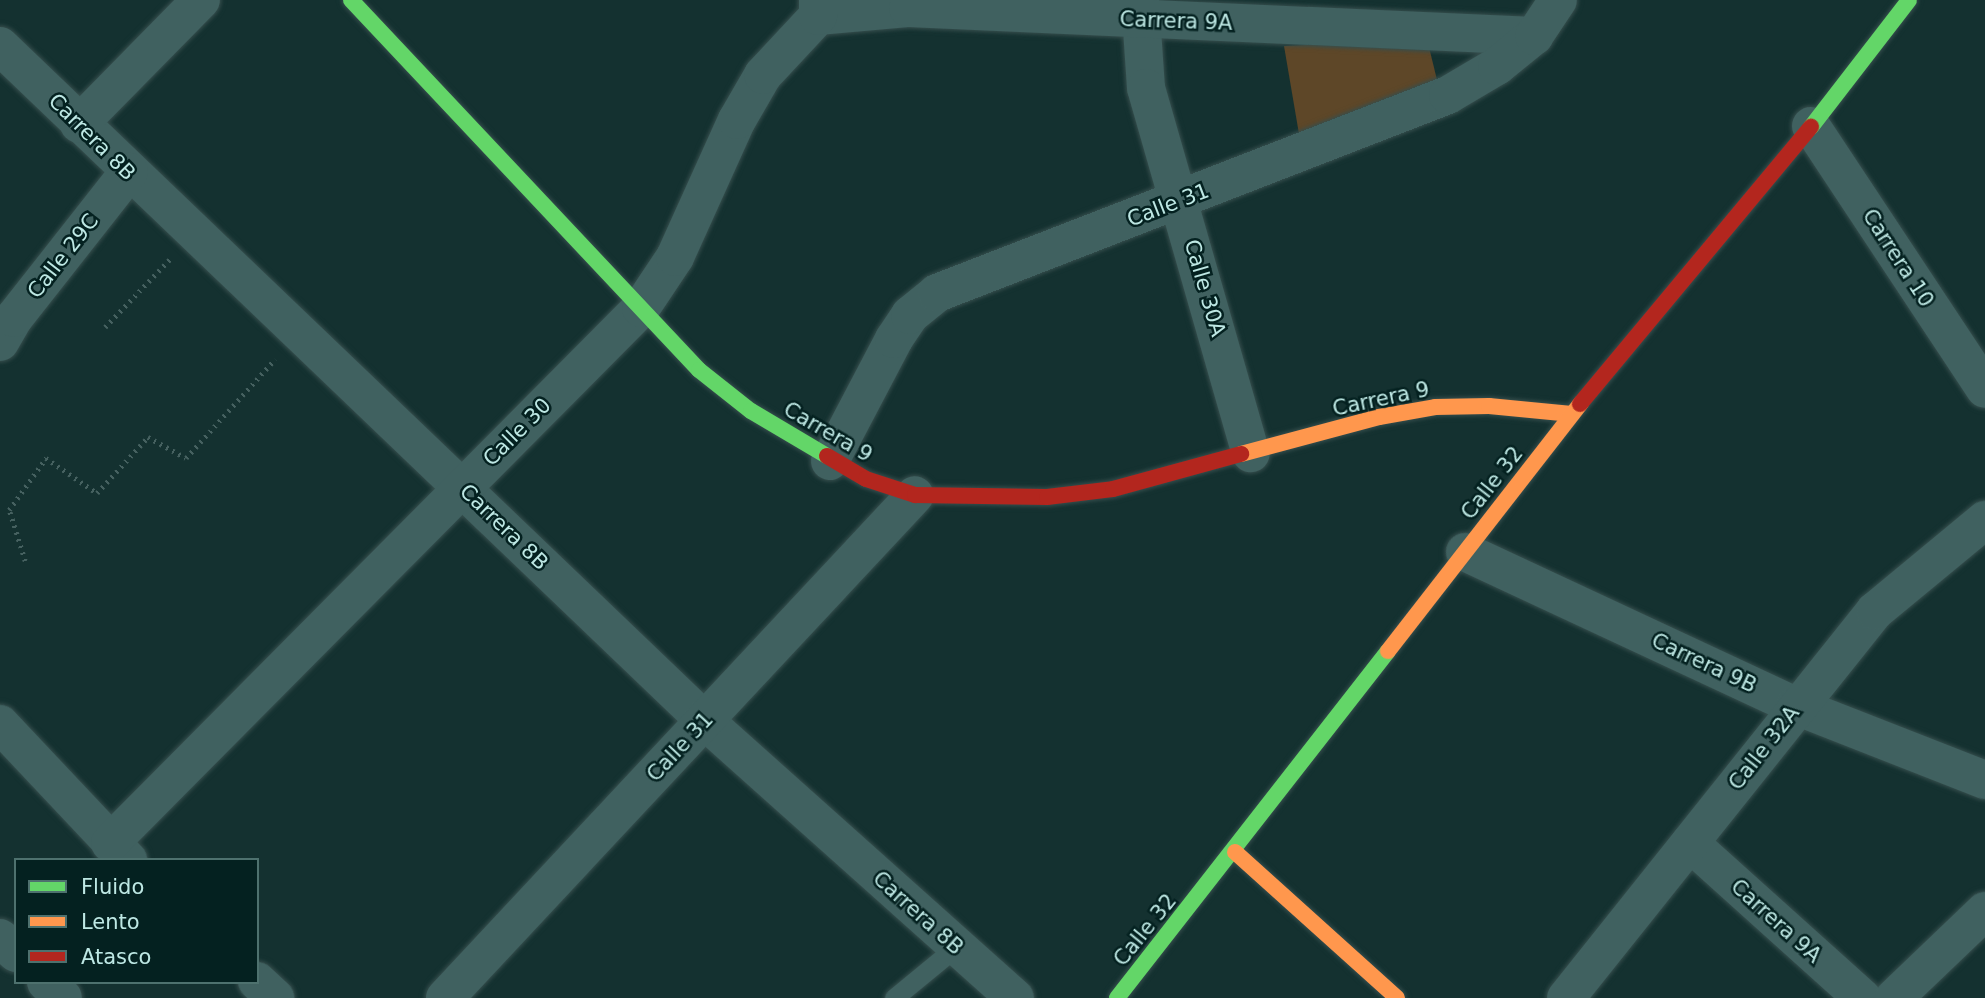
<!DOCTYPE html>
<html>
<head>
<meta charset="utf-8">
<style>
  body { margin:0 }
  #map { position:relative; width:1985px; height:998px; overflow:hidden; background:#143130; font-family:"DejaVu Sans",sans-serif }
  div>[style] { position:absolute }
  [style*='--x'] { left:calc(var(--x)*1px); top:calc(var(--y)*1px); width:calc(var(--w)*1px); rotate:calc(var(--a)*1deg) }
  .green>* { inset:0; background:#5e4728 }
  .path>* { height:4.5px; margin-top:-2.25px; transform-origin:0; background:repeating-linear-gradient(90deg,#466160 0 2px,transparent 0 7px) }
  .roads { filter:drop-shadow(0 0 2px #364e4d) drop-shadow(0 0 2px #364e4d) }
  .lane>* { height:19px; margin:-9.5px; padding:0 9.5px; transform-origin:9.5px; border-radius:9.5px; background:#406160 }
  .street>* { height:38px; margin:-19px; padding:0 19px; transform-origin:19px; border-radius:19px; background:#406160 }
  .fast>* { height:16px; margin:-8px; padding:0 8px; transform-origin:8px; border-radius:8px; background:#63d668 }
  .slow>* { height:16px; margin:-8px; padding:0 8px; transform-origin:8px; border-radius:8px; background:#ff974d }
  .jam>* { height:16px; margin:-8px; padding:0 8px; transform-origin:8px; border-radius:8px; background:#b3261e }
  span { translate:-50% -50%; white-space:nowrap; text-align:center; line-height:1.15; -webkit-text-stroke:5px #042120; paint-order:stroke }
  .street-label { font-size:21px; color:#bee8e4 }
  .legend { position:absolute; left:14px; top:858px; width:245px; height:126px; box-sizing:border-box; background:#042120; border:2px solid #4e716e; margin:0; padding:9px 12px; list-style:none; font-size:21px; color:#bee8e4 }
  .legend li { display:flex; align-items:center; gap:14px; height:35px }
  .legend b { width:35px; border:2px solid #4e716e }
</style>
</head>
<body>
<div id="map">
  <div class="green">
    <div style="clip-path:polygon(1427px 39px,1439px 88px,1299px 134px,1284px 46px)"></div>
  </div>
  <div class="path">
    <div style="--x:105;--y:327;--w:95;--a:-46.3"></div>
    <div style="--x:25;--y:561;--w:53;--a:-107.4"></div>
    <div style="--x:9;--y:510;--w:64;--a:-54.6"></div>
    <div style="--x:46;--y:458;--w:62;--a:34.5"></div>
    <div style="--x:97;--y:493;--w:76;--a:-47.7"></div>
    <div style="--x:148;--y:437;--w:43;--a:28.9"></div>
    <div style="--x:186;--y:458;--w:133;--a:-48"></div>
  </div>
  <div class="roads">
    <div class="lane">
      <div style="--x:894;--y:998;--w:80;--a:-39.4"></div>
    </div>
    <div class="street">
      <div style="--x:1140;--y:0;--w:88;--a:86.1"></div>
      <div style="--x:1146;--y:88;--w:380;--a:74"></div>
      <div style="--x:818;--y:16;--w:90;--a:-5.1"></div>
      <div style="--x:908;--y:8;--w:627;--a:2.56"></div>
      <div style="--x:0;--y:46;--w:975;--a:43.75"></div>
      <div style="--x:704;--y:720;--w:417;--a:41.8"></div>
      <div style="--x:79;--y:124;--w:174;--a:-45.5"></div>
      <div style="--x:1811;--y:126;--w:315;--a:56.5"></div>
      <div style="--x:0;--y:342;--w:28;--a:-60"></div>
      <div style="--x:14;--y:318;--w:186;--a:-51.8"></div>
      <div style="--x:830;--y:461;--w:138;--a:-62.3"></div>
      <div style="--x:894;--y:339;--w:29;--a:-56"></div>
      <div style="--x:910;--y:315;--w:35;--a:-39"></div>
      <div style="--x:937;--y:293;--w:548;--a:-21.18"></div>
      <div style="--x:1448;--y:95;--w:57;--a:-30.6"></div>
      <div style="--x:1497;--y:66;--w:48;--a:-39"></div>
      <div style="--x:1534;--y:36;--w:43;--a:-56.3"></div>
      <div style="--x:1465;--y:552;--w:365;--a:25"></div>
      <div style="--x:1796;--y:706;--w:203;--a:21.4"></div>
      <div style="--x:0;--y:724;--w:187;--a:46.7"></div>
      <div style="--x:110;--y:843;--w:754;--a:-45.21"></div>
      <div style="--x:641;--y:308;--w:61;--a:-56.3"></div>
      <div style="--x:675;--y:257;--w:150;--a:-65.7"></div>
      <div style="--x:737;--y:120;--w:52;--a:-60"></div>
      <div style="--x:763;--y:75;--w:81;--a:-47"></div>
      <div style="--x:818;--y:16;--w:16;--a:-90"></div>
      <div style="--x:1690;--y:843;--w:232;--a:42"></div>
      <div style="--x:0;--y:938;--w:22;--a:43"></div>
      <div style="--x:257;--y:981;--w:25;--a:43"></div>
      <div style="--x:46;--y:982;--w:23;--a:43"></div>
      <div style="--x:445;--y:998;--w:688;--a:-46.94"></div>
      <div style="--x:1566;--y:998;--w:495;--a:-51.4"></div>
      <div style="--x:1875;--y:611;--w:143;--a:-39.6"></div>
      <div style="--x:1894;--y:998;--w:126;--a:-43.7"></div>
    </div>
    <div class="fast">
      <div style="--x:351;--y:0;--w:508;--a:46.76"></div>
      <div style="--x:699;--y:370;--w:66;--a:38.3"></div>
      <div style="--x:751;--y:411;--w:88;--a:30.6"></div>
      <div style="--x:1811;--y:127;--w:160;--a:-52.3"></div>
      <div style="--x:1117;--y:998;--w:440;--a:-52"></div>
    </div>
    <div class="slow">
      <div style="--x:1241;--y:454;--w:143;--a:-15"></div>
      <div style="--x:1379;--y:417;--w:57;--a:-10.1"></div>
      <div style="--x:1435;--y:407;--w:54;--a:-1.1"></div>
      <div style="--x:1489;--y:406;--w:83;--a:5.5"></div>
      <div style="--x:1388;--y:651;--w:313;--a:-52.1"></div>
      <div style="--x:1235;--y:852;--w:218;--a:42"></div>
    </div>
    <div class="jam">
      <div style="--x:1580;--y:404;--w:361;--a:-50.2"></div>
      <div style="--x:827;--y:456;--w:45;--a:30.5"></div>
      <div style="--x:866;--y:479;--w:52;--a:18.1"></div>
      <div style="--x:915;--y:495;--w:132;--a:0.9"></div>
      <div style="--x:1047;--y:497;--w:66;--a:-6.9"></div>
      <div style="--x:1113;--y:489;--w:133;--a:-15.3"></div>
    </div>
  </div>
  <div class="street-label">
    <span style="left:1176px;top:21px;rotate:2deg">Carrera 9A</span>
    <span style="left:92px;top:137px;rotate:45deg">Carrera 8B</span>
    <span style="left:1168px;top:205px;rotate:-21deg">Calle 31</span>
    <span style="left:63px;top:256px;rotate:-52deg">Calle 29C</span>
    <span style="left:1898px;top:258px;rotate:57deg">Carrera 10</span>
    <span style="left:1205px;top:288px;rotate:74deg">Calle 30A</span>
    <span style="left:1381px;top:399px;rotate:-12deg">Carrera 9</span>
    <span style="left:517px;top:432px;rotate:-45deg">Calle 30</span>
    <span style="left:828px;top:432px;rotate:30deg">Carrera 9</span>
    <span style="left:1492px;top:483px;rotate:-52deg">Calle 32</span>
    <span style="left:504px;top:527px;rotate:44deg">Carrera 8B</span>
    <span style="left:1704px;top:663px;rotate:25deg">Carrera 9B</span>
    <span style="left:680px;top:747px;rotate:-47deg">Calle 31</span>
    <span style="left:1764px;top:748px;rotate:-52deg">Calle 32A</span>
    <span style="left:918px;top:913px;rotate:42deg">Carrera 8B</span>
    <span style="left:1776px;top:921px;rotate:42deg">Carrera 9A</span>
    <span style="left:1145px;top:930px;rotate:-51deg">Calle 32</span>
  </div>
  <ul class="legend">
  <li><b style="height:9px;background:#63d668"></b>Fluido</li>
  <li><b style="height:9px;background:#ff974d"></b>Lento</li>
  <li><b style="height:9px;background:#b3261e"></b>Atasco</li>
  </ul>
</div>
</body>
</html>
